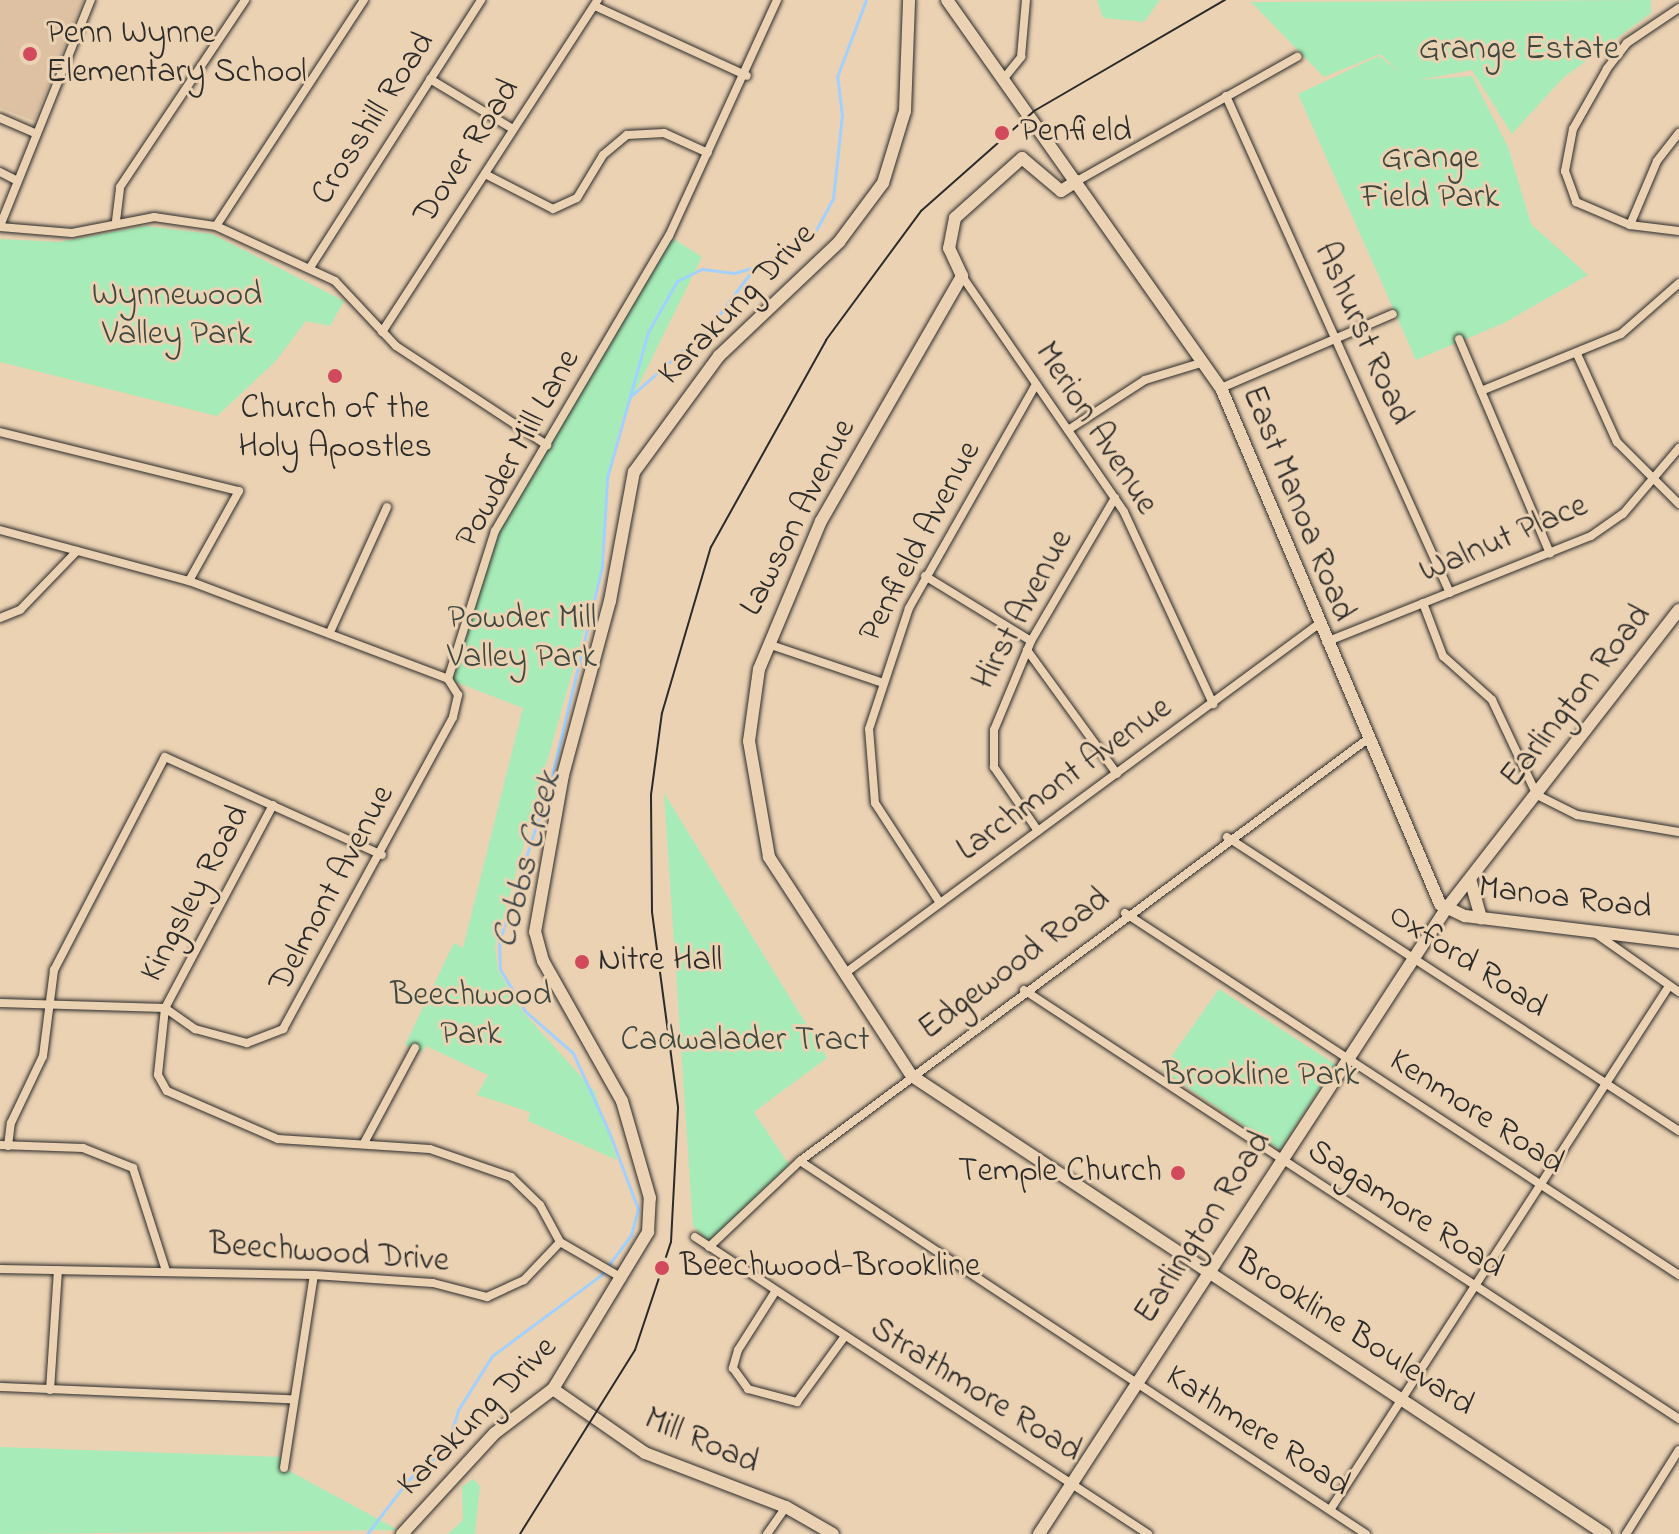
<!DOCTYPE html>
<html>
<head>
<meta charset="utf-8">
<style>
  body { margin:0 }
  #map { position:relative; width:1679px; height:1534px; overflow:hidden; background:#ebd2b3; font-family:"Indie Flower",sans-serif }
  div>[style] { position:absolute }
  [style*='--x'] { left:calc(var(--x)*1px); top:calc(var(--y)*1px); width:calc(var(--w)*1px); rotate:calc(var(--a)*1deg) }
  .built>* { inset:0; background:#ddc1a2 }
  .green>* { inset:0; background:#a7ecb8 }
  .stream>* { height:3px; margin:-1.5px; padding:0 1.5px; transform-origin:1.5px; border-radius:1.5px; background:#a2d1fe }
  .roads { filter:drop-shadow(0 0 2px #2b2b2b) drop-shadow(0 0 2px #2b2b2b) }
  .street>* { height:8px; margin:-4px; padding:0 4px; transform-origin:4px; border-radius:4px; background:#ebd2b3 }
  .secondary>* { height:12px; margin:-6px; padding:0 6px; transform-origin:6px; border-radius:6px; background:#ebd2b3 }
  .tram>* { height:2px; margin:-1px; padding:0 1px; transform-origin:1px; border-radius:1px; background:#2b2b2b }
  .dots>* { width:22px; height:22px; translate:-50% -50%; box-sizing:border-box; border:4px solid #ebd2b3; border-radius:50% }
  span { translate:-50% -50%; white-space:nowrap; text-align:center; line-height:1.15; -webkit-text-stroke:6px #ebd2b3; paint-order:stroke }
  .poi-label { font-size:34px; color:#2b2b2b }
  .left { translate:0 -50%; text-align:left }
  .right { translate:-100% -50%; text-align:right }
  .park-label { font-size:34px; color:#3e4840 }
  .street-label { font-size:34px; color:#2b2b2b }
  .water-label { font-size:36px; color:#3d444b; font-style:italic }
</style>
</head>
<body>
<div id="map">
  <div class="built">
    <div style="clip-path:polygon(0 0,83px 0,34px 121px,0 108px)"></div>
  </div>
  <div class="green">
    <div style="clip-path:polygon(1097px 0,1160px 0,1144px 22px,1103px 18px)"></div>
    <div style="clip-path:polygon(1651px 0,1651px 13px,1563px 78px,1512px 134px,1472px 70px,1419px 80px,1472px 76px,1508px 147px,1531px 224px,1588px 275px,1504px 323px,1416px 360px,1298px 94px,1379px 56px,1402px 74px,1380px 54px,1324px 77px,1251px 2px)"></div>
    <div style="clip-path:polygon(145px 226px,212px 234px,344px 301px,330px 326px,306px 321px,275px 362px,217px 416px,0 362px,0 239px,59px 242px)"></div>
    <div style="clip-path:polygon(669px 236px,702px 257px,622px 419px,607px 478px,602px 566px,495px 947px,498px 970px,523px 1012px,595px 1092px,617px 1160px,528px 1121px,530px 1112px,477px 1095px,488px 1075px,426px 1046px,422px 1052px,405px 1045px,454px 943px,463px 948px,523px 708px,448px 679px,485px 554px)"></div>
    <div style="clip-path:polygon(664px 793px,827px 1058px,754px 1112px,789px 1165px,709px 1241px,693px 1226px)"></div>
    <div style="clip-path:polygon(1219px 989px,1335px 1064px,1280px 1150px,1162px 1070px)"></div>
    <div style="clip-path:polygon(0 1447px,285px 1457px,284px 1468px,398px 1530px,0 1534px)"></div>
    <div style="clip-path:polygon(473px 1479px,480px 1486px,475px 1534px,448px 1534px,463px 1520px,462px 1487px)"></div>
  </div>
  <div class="stream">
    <div style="--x:631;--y:396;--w:108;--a:-41.6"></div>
    <div style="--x:712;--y:324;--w:70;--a:-53.1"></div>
    <div style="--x:367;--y:1534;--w:68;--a:-52.8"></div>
    <div style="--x:408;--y:1480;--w:50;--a:-40.1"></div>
    <div style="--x:446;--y:1448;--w:40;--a:-72"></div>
    <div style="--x:458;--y:1410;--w:64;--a:-57.8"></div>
    <div style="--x:492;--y:1356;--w:136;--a:-36.6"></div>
    <div style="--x:601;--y:1275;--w:50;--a:-53.1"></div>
    <div style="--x:631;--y:1235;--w:27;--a:-75"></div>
    <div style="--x:638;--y:1209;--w:82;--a:-110.6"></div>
    <div style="--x:609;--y:1132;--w:87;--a:-114.5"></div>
    <div style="--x:573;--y:1053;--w:64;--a:-138.8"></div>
    <div style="--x:525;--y:1011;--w:49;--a:-120.8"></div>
    <div style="--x:500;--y:969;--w:27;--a:-92"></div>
    <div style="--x:499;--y:942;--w:171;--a:-72.3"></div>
    <div style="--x:551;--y:779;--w:219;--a:-76.5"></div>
    <div style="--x:602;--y:566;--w:88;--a:-86.7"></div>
    <div style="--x:607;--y:478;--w:152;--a:-74.3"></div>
    <div style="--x:648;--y:332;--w:59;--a:-60.4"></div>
    <div style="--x:677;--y:281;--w:28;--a:-26"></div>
    <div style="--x:702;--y:269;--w:32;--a:7"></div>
    <div style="--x:734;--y:273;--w:26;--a:-16"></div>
    <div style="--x:759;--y:266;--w:64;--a:-30.2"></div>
    <div style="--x:814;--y:234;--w:40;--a:-62"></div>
    <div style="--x:833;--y:199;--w:84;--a:-83.9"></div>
    <div style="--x:842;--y:115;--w:38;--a:-97"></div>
    <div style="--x:837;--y:77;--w:82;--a:-69.4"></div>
  </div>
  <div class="roads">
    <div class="street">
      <div style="--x:595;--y:6;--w:167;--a:24.7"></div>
      <div style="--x:1679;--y:8;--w:63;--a:146.1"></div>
      <div style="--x:1627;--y:43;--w:33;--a:128"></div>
      <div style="--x:1607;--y:69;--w:69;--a:119.5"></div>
      <div style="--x:1573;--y:129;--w:43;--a:100.8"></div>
      <div style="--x:1565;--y:171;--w:33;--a:70"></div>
      <div style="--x:1576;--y:202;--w:59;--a:23.1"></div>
      <div style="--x:1630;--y:225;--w:49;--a:7"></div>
      <div style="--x:1005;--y:77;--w:26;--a:-51"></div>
      <div style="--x:1021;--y:57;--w:57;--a:-85"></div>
      <div style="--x:430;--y:79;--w:97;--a:31.1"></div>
      <div style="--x:1226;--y:96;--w:545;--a:65.74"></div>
      <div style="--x:0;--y:118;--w:40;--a:23.4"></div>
      <div style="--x:0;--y:172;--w:18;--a:27"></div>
      <div style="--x:485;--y:174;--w:76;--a:27.2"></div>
      <div style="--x:553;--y:209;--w:26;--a:-25"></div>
      <div style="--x:577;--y:198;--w:50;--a:-58.8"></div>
      <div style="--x:603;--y:155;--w:31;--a:-40"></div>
      <div style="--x:627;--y:135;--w:37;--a:-3"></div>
      <div style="--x:664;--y:133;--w:48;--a:24.4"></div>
      <div style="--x:1077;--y:181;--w:253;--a:-29.4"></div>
      <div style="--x:116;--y:221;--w:34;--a:-83"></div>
      <div style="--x:120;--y:187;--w:225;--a:-56.2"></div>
      <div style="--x:1630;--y:225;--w:69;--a:-67.1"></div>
      <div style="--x:1657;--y:161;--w:36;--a:-52"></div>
      <div style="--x:0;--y:226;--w:244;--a:-68.1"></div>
      <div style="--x:216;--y:226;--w:270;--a:-56.8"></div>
      <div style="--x:0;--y:227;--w:72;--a:4.8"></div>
      <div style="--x:72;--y:233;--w:84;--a:-11"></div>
      <div style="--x:154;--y:217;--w:63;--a:8.3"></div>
      <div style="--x:216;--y:226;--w:131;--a:24.8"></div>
      <div style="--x:335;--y:281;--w:89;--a:46.8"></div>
      <div style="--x:396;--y:346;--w:181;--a:33.3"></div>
      <div style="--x:311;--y:266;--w:316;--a:-57.4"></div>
      <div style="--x:962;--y:276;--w:286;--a:55.5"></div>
      <div style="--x:1124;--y:512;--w:212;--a:65.1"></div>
      <div style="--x:382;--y:332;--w:396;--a:-57"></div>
      <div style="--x:1459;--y:339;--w:233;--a:67"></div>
      <div style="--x:1577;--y:354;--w:97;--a:65.6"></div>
      <div style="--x:1617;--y:442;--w:88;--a:45"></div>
      <div style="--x:1221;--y:388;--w:187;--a:-23.3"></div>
      <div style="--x:1481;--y:391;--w:151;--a:-22.2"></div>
      <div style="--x:1621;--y:334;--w:77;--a:-41.3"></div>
      <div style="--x:1068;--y:430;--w:92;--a:-33"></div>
      <div style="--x:1145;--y:380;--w:59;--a:-16.9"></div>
      <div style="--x:0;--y:432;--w:246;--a:13.9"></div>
      <div style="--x:239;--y:491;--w:103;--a:119.1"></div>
      <div style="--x:0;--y:530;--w:196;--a:15.1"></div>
      <div style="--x:189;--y:581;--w:277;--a:20.7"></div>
      <div style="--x:925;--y:576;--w:124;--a:31.5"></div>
      <div style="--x:1423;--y:603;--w:57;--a:69.3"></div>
      <div style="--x:1443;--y:656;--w:66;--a:41.9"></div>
      <div style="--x:1492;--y:700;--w:105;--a:64.7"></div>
      <div style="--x:1537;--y:795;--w:45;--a:26.6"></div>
      <div style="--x:1577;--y:815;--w:103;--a:9.5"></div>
      <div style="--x:0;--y:618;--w:22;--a:-22"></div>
      <div style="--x:20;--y:610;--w:82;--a:-46"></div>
      <div style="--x:331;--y:630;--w:135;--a:-65.5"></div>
      <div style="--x:1326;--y:642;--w:285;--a:-21.8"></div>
      <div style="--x:1591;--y:536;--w:39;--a:-35"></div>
      <div style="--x:1623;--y:514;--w:87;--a:-49.7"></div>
      <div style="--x:768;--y:644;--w:118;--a:18.7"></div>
      <div style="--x:1027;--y:650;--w:153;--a:54"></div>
      <div style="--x:448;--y:679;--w:155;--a:-72.4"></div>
      <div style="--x:495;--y:531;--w:342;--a:-59.5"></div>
      <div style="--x:669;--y:236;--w:260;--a:-65.4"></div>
      <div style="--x:273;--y:805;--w:230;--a:118"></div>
      <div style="--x:165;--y:1008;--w:67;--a:96"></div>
      <div style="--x:158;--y:1075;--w:18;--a:61"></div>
      <div style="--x:167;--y:1091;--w:121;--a:23.4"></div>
      <div style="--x:278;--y:1139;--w:152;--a:3.8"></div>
      <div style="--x:430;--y:1149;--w:86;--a:19.1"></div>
      <div style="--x:511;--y:1177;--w:40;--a:44"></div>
      <div style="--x:540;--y:1205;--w:42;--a:61.6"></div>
      <div style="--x:1038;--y:831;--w:78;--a:-124.5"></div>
      <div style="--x:994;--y:767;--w:37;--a:-90"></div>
      <div style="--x:994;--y:730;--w:96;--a:-67.4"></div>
      <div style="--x:1031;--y:641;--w:166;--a:-59.6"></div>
      <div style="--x:1227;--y:837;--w:539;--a:33.04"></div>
      <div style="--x:940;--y:903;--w:119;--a:-123"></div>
      <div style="--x:875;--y:803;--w:74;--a:-94.6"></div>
      <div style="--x:869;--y:729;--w:127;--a:-71.7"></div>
      <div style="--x:909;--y:608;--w:257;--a:-60.4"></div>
      <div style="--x:1125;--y:913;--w:662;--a:33.16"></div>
      <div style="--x:1595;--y:933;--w:103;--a:35.1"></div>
      <div style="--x:844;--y:974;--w:586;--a:-36.4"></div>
      <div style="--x:1024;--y:990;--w:783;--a:33.22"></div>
      <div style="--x:0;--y:1003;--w:165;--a:1.7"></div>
      <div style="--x:165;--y:1008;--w:37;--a:35"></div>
      <div style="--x:195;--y:1029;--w:54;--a:15.1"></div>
      <div style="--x:247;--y:1043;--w:39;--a:-21"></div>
      <div style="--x:283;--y:1029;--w:355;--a:-61.4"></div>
      <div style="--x:453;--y:717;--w:23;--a:-77"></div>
      <div style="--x:458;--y:695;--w:19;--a:-122"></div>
      <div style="--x:364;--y:1143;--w:108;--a:-61.8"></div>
      <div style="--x:0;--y:1145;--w:83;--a:2.1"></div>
      <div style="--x:83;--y:1148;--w:54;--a:21.8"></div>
      <div style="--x:133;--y:1168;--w:108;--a:72.2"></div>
      <div style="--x:8;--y:1146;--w:23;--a:-83"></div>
      <div style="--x:11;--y:1123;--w:74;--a:-64.5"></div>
      <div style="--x:43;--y:1056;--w:87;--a:-82.7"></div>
      <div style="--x:54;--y:970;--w:240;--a:-62.5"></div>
      <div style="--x:165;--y:757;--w:238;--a:24.3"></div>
      <div style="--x:800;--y:1161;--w:678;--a:33.39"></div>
      <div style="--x:695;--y:1237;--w:542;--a:33.25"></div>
      <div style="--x:560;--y:1242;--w:72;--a:30.1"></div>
      <div style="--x:709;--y:1247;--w:125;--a:-43.4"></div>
      <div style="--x:800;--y:1161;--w:704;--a:-36.63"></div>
      <div style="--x:0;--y:1269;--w:314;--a:1.1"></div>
      <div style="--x:314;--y:1275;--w:119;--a:3.8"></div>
      <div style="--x:433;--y:1283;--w:56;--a:14.5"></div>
      <div style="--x:487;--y:1297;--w:41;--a:-24.7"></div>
      <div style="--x:524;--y:1280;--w:52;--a:-46.5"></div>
      <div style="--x:775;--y:1292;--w:69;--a:122.5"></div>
      <div style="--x:738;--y:1350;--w:19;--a:106"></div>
      <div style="--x:733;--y:1368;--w:26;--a:54"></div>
      <div style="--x:748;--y:1389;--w:51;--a:14.9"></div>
      <div style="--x:797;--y:1402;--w:78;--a:-53.9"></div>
      <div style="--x:0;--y:1387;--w:292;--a:2.4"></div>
      <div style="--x:50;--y:1390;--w:120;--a:-86.2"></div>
      <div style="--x:284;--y:1468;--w:195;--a:-81.2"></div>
      <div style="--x:1330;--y:1510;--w:624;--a:-57.1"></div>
      <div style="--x:767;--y:1534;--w:33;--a:-55"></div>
      <div style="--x:1626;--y:1534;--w:99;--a:-57.8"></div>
    </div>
    <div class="secondary">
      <div style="--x:947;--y:0;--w:475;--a:54.8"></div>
      <div style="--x:1221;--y:388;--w:561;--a:67"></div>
      <div style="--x:1440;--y:904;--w:28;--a:26"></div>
      <div style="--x:1465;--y:916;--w:216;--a:6.9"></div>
      <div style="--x:1077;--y:181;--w:19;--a:148"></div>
      <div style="--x:1061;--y:191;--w:51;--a:-139.8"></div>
      <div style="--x:1022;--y:158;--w:90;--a:138.2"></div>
      <div style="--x:955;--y:218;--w:31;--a:101"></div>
      <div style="--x:949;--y:248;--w:31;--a:65"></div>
      <div style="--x:962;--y:276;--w:283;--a:119.9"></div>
      <div style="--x:821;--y:521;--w:160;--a:112.7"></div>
      <div style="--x:759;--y:669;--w:73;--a:97.9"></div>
      <div style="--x:749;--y:741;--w:118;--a:80.2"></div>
      <div style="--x:769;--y:857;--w:262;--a:56.9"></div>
      <div style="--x:912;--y:1076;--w:831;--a:33.46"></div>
      <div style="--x:1470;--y:879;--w:41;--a:74.2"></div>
      <div style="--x:553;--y:1389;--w:112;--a:34.8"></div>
      <div style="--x:645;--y:1453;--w:151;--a:21"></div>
      <div style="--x:786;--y:1507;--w:54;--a:29.9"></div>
      <div style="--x:402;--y:1534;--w:137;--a:-47.4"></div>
      <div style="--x:495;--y:1433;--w:73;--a:-37.2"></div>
      <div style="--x:553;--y:1389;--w:184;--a:-58.8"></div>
      <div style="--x:648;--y:1232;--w:34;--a:-87"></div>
      <div style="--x:650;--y:1198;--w:101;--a:-106.1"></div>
      <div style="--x:622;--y:1101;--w:161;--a:-119.4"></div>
      <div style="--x:543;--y:961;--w:30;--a:-105"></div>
      <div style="--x:535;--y:932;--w:159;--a:-79.9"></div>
      <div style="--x:563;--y:775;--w:180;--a:-74.9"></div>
      <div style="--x:610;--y:601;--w:131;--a:-79.5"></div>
      <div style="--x:634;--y:472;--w:144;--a:-53.8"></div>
      <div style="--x:719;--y:356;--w:166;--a:-43.5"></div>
      <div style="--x:839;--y:242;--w:74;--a:-53.3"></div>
      <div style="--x:883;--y:183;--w:75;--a:-73"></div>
      <div style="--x:905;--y:111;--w:111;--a:-87.9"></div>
      <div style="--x:1039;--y:1534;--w:746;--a:-56.93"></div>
      <div style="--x:1446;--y:909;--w:379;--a:-52.1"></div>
    </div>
  </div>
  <div class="tram">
    <div style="--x:520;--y:1534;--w:217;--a:-58"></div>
    <div style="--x:635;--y:1350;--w:114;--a:-71.6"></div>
    <div style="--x:671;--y:1242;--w:135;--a:-87"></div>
    <div style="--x:678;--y:1107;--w:197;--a:-97.6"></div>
    <div style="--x:652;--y:912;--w:117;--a:-90.5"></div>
    <div style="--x:651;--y:795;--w:83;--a:-82.4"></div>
    <div style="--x:662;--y:713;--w:173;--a:-73.6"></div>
    <div style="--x:711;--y:547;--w:237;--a:-60.9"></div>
    <div style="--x:826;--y:340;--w:160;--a:-53.6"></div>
    <div style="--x:921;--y:211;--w:151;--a:-41.5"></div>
    <div style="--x:1034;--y:111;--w:221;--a:-30.2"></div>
  </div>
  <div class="dots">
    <div style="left:30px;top:54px;background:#d1495b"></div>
    <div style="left:1002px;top:133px;background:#d1495b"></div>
    <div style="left:335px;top:376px;background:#d1495b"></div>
    <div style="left:582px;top:962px;background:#d1495b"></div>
    <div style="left:1178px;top:1173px;background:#d1495b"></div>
    <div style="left:662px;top:1268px;background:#d1495b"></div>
  </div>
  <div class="poi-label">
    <span class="left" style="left:46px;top:54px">Penn Wynne<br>Elementary School</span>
    <span class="left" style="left:1020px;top:133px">Penfield</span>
    <span style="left:335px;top:429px">Church of the<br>Holy Apostles</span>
    <span class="left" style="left:598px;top:962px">Nitre Hall</span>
    <span class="right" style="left:1162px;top:1173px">Temple Church</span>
    <span class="left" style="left:680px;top:1268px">Beechwood-Brookline</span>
  </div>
  <div class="park-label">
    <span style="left:1519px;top:51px">Grange Estate</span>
    <span style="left:1430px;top:179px">Grange<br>Field Park</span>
    <span style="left:177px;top:316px">Wynnewood<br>Valley Park</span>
    <span style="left:522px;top:639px">Powder Mill<br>Valley Park</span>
    <span style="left:471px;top:1016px">Beechwood<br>Park</span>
    <span style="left:745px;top:1042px">Cadwalader Tract</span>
    <span style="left:1261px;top:1077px">Brookline Park</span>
  </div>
  <div class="street-label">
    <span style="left:374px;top:119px;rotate:-57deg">Crosshill Road</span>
    <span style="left:468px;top:152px;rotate:-57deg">Dover Road</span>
    <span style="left:738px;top:305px;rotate:-46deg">Karakung Drive</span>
    <span style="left:1362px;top:334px;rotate:66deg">Ashurst Road</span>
    <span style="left:1095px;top:429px;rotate:57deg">Merion Avenue</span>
    <span style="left:519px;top:449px;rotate:-61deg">Powder Mill Lane</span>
    <span style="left:1297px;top:504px;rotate:68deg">East Manoa Road</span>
    <span style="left:799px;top:518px;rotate:-63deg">Lawson Avenue</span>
    <span style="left:1504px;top:540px;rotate:-23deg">Walnut Place</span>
    <span style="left:921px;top:542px;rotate:-62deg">Penfield Avenue</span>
    <span style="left:1024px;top:610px;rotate:-62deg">Hirst Avenue</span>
    <span style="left:1577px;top:697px;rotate:-52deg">Earlington Road</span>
    <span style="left:1065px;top:780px;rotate:-36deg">Larchmont Avenue</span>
    <span style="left:333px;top:889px;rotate:-62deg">Delmont Avenue</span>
    <span style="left:196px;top:894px;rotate:-62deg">Kingsley Road</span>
    <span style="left:1565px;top:899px;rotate:7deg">Manoa Road</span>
    <span style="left:1467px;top:962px;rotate:33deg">Oxford Road</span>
    <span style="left:1015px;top:965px;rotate:-37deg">Edgewood Road</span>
    <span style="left:1476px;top:1113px;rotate:33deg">Kenmore Road</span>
    <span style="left:1405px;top:1210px;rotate:33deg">Sagamore Road</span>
    <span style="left:1204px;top:1228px;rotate:-57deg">Earlington Road</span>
    <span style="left:329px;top:1254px;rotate:4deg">Beechwood Drive</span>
    <span style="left:1354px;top:1334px;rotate:33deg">Brookline Boulevard</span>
    <span style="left:975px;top:1391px;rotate:32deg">Strathmore Road</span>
    <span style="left:478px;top:1417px;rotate:-45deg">Karakung Drive</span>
    <span style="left:1257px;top:1432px;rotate:33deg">Kathmere Road</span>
    <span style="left:701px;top:1442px;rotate:23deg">Mill Road</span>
  </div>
  <div class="water-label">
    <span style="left:528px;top:860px;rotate:-75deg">Cobbs Creek</span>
  </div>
</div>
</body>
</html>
